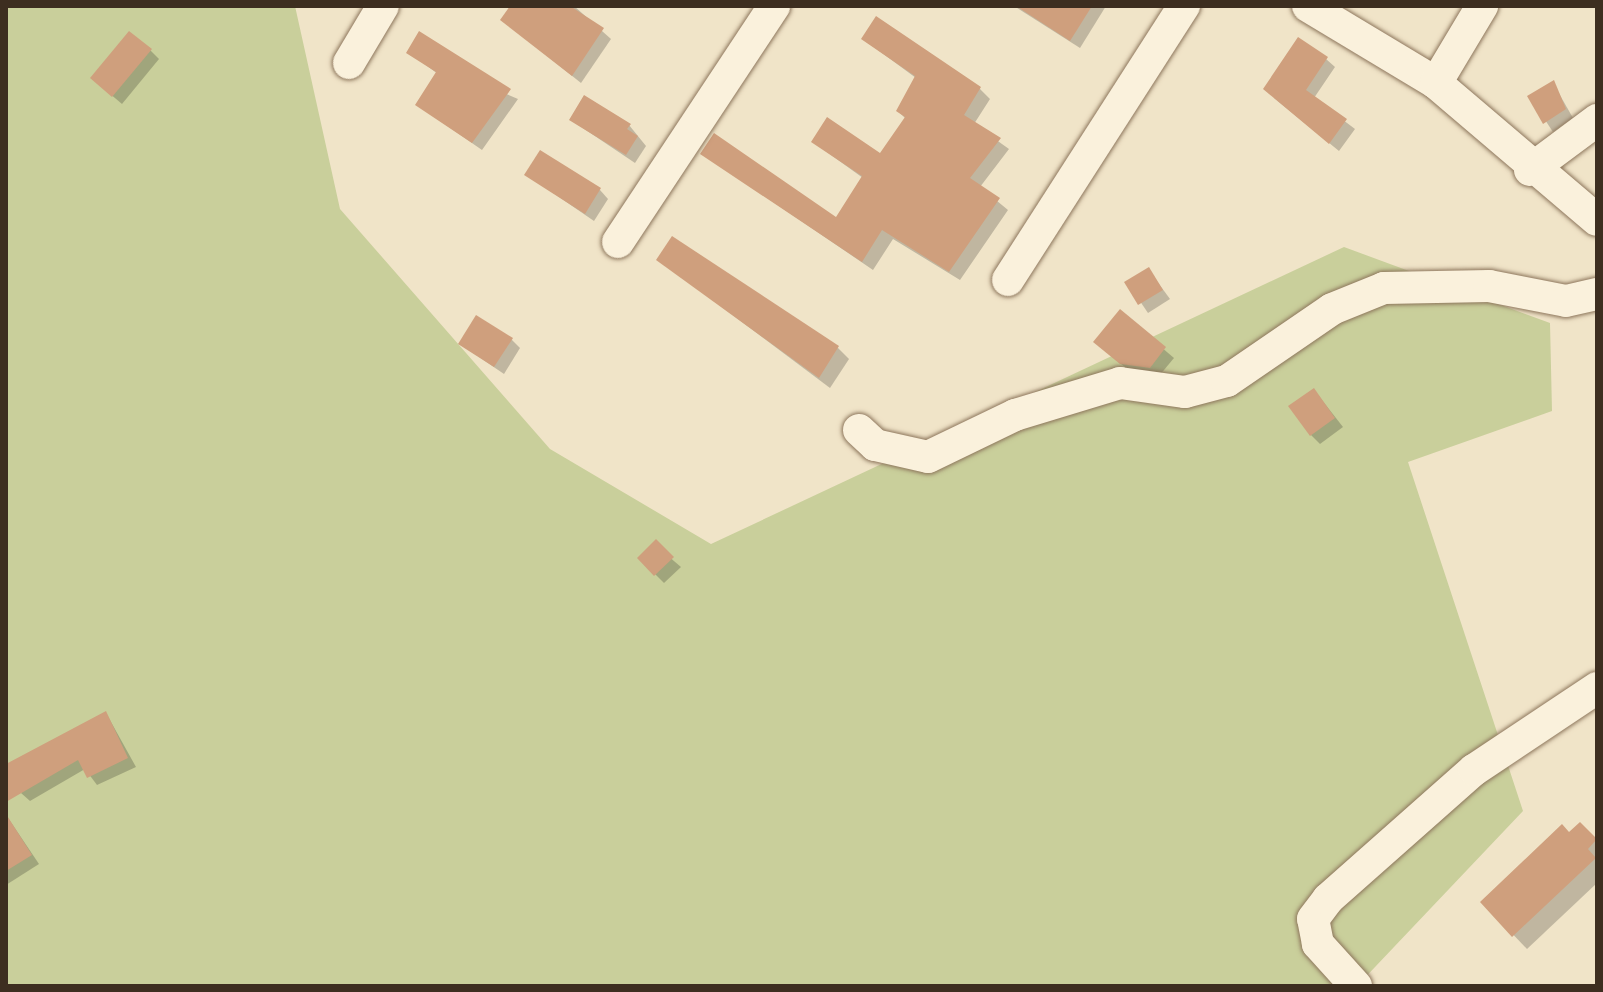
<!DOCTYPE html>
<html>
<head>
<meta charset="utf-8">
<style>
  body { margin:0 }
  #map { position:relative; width:1603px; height:992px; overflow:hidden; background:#f0e4c8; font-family:"Zilla Slab",serif }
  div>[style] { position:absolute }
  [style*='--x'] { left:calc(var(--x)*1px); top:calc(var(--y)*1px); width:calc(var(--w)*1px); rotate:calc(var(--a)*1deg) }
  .green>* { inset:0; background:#c9cf9b }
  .shadow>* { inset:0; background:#0003 }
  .building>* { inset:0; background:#cf9f7d }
  .roads { filter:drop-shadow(0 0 2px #8d765c) drop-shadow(0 0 2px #8d765c) }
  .minor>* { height:32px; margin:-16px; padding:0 16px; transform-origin:16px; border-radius:16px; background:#faf1dc }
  span { translate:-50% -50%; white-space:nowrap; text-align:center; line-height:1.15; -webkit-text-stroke:6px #f7eed8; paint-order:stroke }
  .frame { position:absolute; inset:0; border:8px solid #3d2e20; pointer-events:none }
</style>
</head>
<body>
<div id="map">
  <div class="green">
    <div style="clip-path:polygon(6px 6px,295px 6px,340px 209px,550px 449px,711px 544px,1344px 247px,1550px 323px,1552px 411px,1408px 462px,1523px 811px,1357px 986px,6px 986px)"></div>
  </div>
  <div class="shadow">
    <div style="clip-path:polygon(513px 6px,574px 6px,611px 39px,581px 83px,512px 28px)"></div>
    <div style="clip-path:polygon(1014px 6px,1106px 6px,1080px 48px)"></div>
    <div style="clip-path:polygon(877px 19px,980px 89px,990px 99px,974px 124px,1009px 149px,980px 187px,1008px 210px,960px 280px,893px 239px,873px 270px,703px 154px,836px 220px,863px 178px,813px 142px,881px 155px,906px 119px,898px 111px,916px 78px,863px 39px)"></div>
    <div style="clip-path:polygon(150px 50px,159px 59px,122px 104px,102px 87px)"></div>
    <div style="clip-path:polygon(408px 52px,518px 99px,482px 150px,417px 105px,438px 74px)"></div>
    <div style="clip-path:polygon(1326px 59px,1335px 67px,1314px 98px,1355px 129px,1339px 151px,1274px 98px)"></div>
    <div style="clip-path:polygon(1553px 83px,1573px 118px,1553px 132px,1530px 97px)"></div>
    <div style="clip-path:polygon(571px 120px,629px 125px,646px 146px,635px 163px)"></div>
    <div style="clip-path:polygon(527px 175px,600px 190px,608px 199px,594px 221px)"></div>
    <div style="clip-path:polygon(659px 260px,838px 348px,849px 359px,830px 388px)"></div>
    <div style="clip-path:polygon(1148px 269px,1170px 299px,1148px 313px,1127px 282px)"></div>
    <div style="clip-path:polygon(1120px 312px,1174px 358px,1159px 376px,1131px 372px,1104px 350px)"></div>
    <div style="clip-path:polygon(511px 339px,520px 348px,504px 374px,460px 344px)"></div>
    <div style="clip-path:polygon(1314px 390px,1343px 427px,1320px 444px,1311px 435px)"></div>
    <div style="clip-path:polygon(654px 544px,681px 567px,664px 583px,639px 558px)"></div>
    <div style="clip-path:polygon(106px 713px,136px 767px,97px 785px,85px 769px,30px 801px,21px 793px)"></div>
    <div style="clip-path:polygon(6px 815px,39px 864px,6px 885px)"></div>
    <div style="clip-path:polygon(1580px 825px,1597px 841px,1597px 883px,1527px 949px,1482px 902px)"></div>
  </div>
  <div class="building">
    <div style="clip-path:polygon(510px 6px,570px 6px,604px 28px,572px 76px,500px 20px)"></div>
    <div style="clip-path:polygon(1016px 6px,1092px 6px,1070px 41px)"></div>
    <div style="clip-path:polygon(876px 16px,981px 87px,964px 115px,1001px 138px,970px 178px,1000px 198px,949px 272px,882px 230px,862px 262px,700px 154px,714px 133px,836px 217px,862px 176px,811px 142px,827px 117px,880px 153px,905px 117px,896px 111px,915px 76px,861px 39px)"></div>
    <div style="clip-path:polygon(129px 31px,152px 49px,112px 97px,90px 78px)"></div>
    <div style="clip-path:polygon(419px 31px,511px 89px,472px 143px,415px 105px,436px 72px,406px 53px)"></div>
    <div style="clip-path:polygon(1298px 37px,1328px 57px,1306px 90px,1347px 119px,1329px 144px,1263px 89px)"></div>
    <div style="clip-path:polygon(1554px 80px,1566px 109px,1543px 124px,1527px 96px)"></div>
    <div style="clip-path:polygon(584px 95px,631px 124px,627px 129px,638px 136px,626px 155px,569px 120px)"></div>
    <div style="clip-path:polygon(540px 150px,601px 188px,585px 214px,524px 175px)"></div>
    <div style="clip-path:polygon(672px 236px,839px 346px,819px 378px,656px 260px)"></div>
    <div style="clip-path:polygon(1149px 267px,1163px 290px,1138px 305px,1124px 282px)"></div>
    <div style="clip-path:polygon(1120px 309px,1166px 347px,1150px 368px,1120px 364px,1093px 342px)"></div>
    <div style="clip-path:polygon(476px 315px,513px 338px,494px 367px,458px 344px)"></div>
    <div style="clip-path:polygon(1314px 388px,1335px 418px,1310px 436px,1288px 406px)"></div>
    <div style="clip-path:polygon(656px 539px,674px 557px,654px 576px,637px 558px)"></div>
    <div style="clip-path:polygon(106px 711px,128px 758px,87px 778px,78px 760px,6px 802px,6px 764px)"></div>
    <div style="clip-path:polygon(6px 814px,32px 855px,6px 871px)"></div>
    <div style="clip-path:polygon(1580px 822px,1597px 839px,1588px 849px,1596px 858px,1512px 937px,1480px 902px,1562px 824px,1569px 832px)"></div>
  </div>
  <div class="roads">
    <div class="minor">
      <div style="--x:1308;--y:6;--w:149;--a:31"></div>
      <div style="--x:1436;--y:83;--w:211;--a:40.4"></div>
      <div style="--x:349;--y:63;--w:66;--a:-59.2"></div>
      <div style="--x:1436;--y:83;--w:90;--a:-59.1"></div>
      <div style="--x:1530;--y:170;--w:84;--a:-36.7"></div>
      <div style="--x:618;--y:242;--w:283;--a:-56.5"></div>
      <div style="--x:1008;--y:280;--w:326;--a:-57.3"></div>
      <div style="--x:859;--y:430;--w:22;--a:43"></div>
      <div style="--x:875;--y:445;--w:54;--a:12.8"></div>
      <div style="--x:928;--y:457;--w:97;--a:-25.8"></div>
      <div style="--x:1015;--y:415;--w:110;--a:-16.9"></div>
      <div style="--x:1120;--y:383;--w:66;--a:7.9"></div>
      <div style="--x:1185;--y:392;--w:43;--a:-14.7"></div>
      <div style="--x:1227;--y:381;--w:127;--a:-34.4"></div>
      <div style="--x:1332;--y:309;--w:56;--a:-22"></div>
      <div style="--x:1384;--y:288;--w:105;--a:-1.1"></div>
      <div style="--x:1489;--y:286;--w:78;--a:11"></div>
      <div style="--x:1566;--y:301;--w:32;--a:-13"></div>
      <div style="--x:1356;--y:986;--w:57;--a:-132.1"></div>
      <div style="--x:1318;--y:944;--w:25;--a:-101"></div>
      <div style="--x:1313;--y:919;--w:25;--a:-53"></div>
      <div style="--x:1328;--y:899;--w:195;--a:-41.5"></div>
      <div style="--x:1474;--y:770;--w:148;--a:-33.7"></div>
    </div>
  </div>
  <div class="frame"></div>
</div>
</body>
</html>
